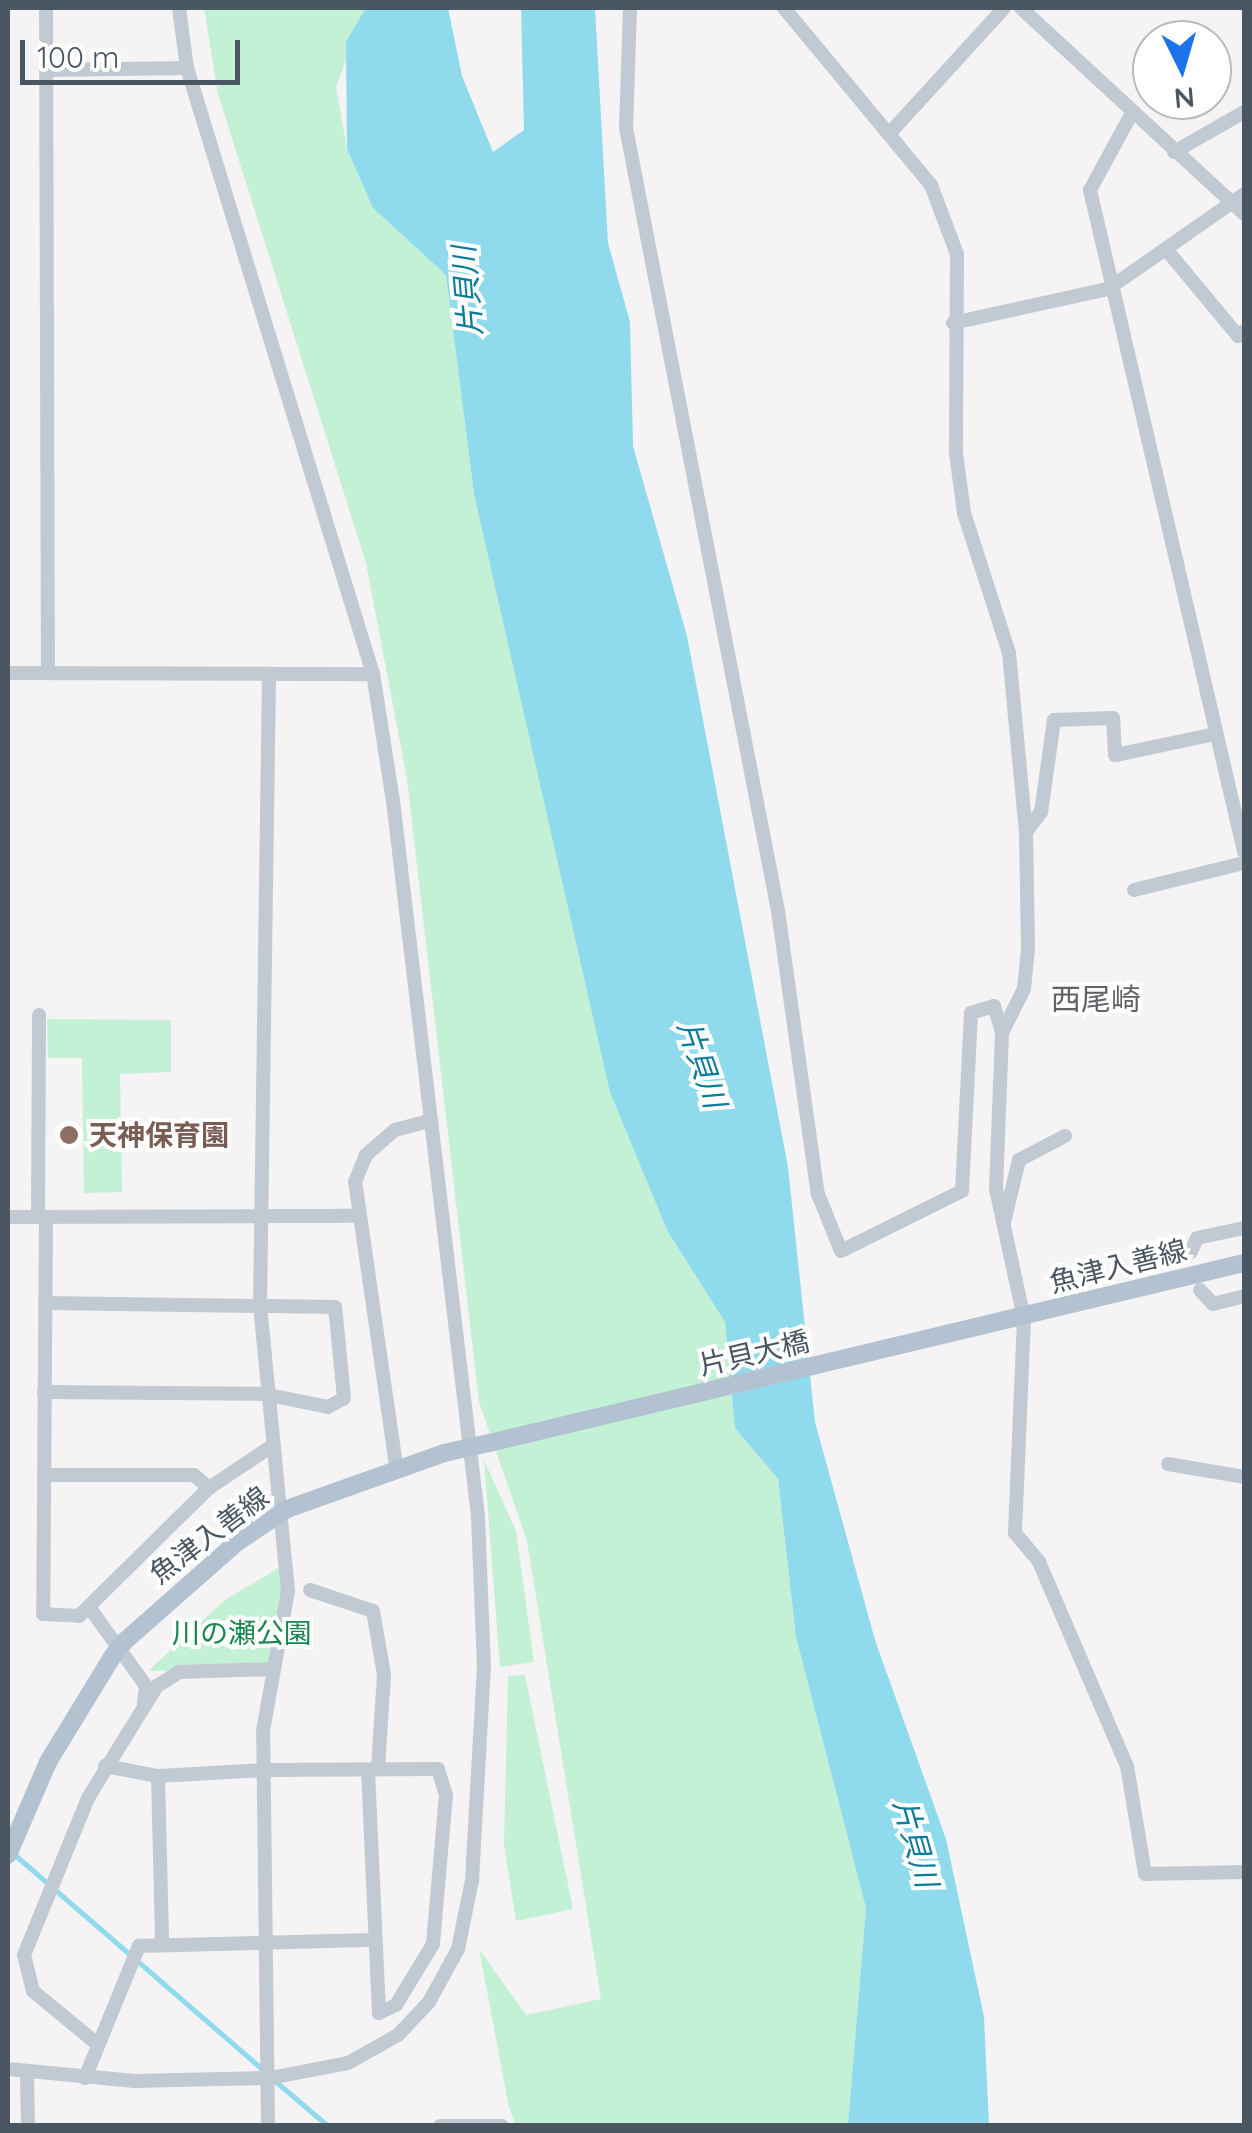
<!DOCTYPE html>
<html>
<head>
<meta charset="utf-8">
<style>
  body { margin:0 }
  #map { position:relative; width:1252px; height:2133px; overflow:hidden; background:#f5f3f3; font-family:Quicksand,"Noto Sans JP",sans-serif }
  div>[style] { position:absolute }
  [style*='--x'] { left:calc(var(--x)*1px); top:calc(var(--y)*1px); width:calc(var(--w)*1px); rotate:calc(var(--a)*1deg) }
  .green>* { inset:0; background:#c3f1d5 }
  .water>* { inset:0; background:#90daee }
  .stream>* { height:5px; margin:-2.5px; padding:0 2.5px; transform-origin:2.5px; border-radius:2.5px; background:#90daee }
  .minor>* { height:14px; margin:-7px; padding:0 7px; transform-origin:7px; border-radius:7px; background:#c1cad2 }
  .major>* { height:18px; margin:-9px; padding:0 9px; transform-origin:9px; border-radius:9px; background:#b3c2d1 }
  .major-bridge>* { height:18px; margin:-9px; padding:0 9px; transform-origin:9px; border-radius:9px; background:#b3c2d1 }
  .dots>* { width:28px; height:28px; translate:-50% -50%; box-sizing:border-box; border:5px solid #fff; border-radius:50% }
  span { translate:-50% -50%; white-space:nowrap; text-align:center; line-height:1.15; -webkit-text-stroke:8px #fff; paint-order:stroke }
  .education-label { font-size:28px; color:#785e54; font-weight:700 }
  .left { translate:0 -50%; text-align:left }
  .street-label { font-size:28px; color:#4a5661 }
  .park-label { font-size:28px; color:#17864f }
  .water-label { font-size:30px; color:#0c7c9b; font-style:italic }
  .neighbourhood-label { font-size:30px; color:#5f6368 }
  .frame { position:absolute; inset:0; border:10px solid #4a5661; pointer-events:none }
  .north { position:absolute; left:1132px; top:20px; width:100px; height:100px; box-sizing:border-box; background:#fff; border:2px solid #b7bbc0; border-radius:50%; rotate:175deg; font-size:28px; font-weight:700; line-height:40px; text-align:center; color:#4a5661 }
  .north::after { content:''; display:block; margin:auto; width:35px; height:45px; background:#1a73e8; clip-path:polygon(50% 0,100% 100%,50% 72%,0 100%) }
  .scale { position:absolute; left:20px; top:40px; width:220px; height:45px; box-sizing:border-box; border:5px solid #4a5661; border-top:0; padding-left:12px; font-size:30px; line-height:35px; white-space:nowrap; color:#4a5661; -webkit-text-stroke:8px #fff; paint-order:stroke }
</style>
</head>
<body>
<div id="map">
  <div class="green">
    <div style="clip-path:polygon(204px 8px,366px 8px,336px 87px,347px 149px,373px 208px,446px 275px,474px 494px,561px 863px,668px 1232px,725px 1322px,735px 1428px,778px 1479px,796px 1637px,866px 1908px,848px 2125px,516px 2125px,509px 2108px,479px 1949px,526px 2015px,601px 1999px,527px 1541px,479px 1402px,407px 779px,366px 563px,218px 94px)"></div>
    <div style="clip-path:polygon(47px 1019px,171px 1020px,171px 1072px,120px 1074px,122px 1192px,84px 1193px,82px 1058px,48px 1058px)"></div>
    <div style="clip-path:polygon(484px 1460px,516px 1531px,534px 1662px,500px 1667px)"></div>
    <div style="clip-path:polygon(287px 1563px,273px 1669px,148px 1671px,225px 1600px)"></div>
    <div style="clip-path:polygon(525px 1675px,573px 1909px,516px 1921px,504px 1845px,508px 1676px)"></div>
  </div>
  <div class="water">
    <div style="clip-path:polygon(366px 8px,448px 8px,462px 76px,493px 152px,524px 130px,521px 8px,595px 8px,608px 243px,630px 322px,633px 446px,687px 636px,788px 1167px,815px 1422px,875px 1640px,946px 1839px,984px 2017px,989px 2125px,848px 2125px,866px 1908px,796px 1637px,778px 1479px,735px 1428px,725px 1322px,668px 1232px,610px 1092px,474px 494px,446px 275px,373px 208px,347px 149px,346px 42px)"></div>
  </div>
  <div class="stream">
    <div style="--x:15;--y:1855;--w:328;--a:40.9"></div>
    <div style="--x:275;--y:2081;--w:70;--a:40.3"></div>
  </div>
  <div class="minor">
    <div style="--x:46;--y:8;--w:665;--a:89.83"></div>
    <div style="--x:630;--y:8;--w:120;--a:91.9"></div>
    <div style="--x:626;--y:128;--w:798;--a:79.01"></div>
    <div style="--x:778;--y:911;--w:286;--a:82"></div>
    <div style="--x:818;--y:1194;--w:61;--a:68"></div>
    <div style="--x:841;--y:1251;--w:135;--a:-26.4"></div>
    <div style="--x:962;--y:1191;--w:178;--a:-87.1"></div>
    <div style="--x:971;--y:1013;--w:24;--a:-17"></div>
    <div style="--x:994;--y:1006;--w:28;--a:73"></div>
    <div style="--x:784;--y:8;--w:230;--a:50.3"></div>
    <div style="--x:931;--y:185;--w:74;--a:69.4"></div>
    <div style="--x:957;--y:254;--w:199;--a:90.3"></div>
    <div style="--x:956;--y:453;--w:61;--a:82.4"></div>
    <div style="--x:964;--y:513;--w:147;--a:72.2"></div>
    <div style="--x:1009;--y:653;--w:180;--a:84.6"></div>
    <div style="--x:1021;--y:8;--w:304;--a:42.7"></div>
    <div style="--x:47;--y:70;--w:140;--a:-0.8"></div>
    <div style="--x:1132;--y:113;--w:88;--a:118.6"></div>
    <div style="--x:1090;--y:190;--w:679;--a:76.89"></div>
    <div style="--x:889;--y:134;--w:171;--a:-47.6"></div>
    <div style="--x:1174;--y:152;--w:81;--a:-29.7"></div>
    <div style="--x:1170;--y:254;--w:107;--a:50.3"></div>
    <div style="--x:1238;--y:336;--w:8;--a:-40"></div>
    <div style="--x:953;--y:323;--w:159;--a:-12.4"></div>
    <div style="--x:1108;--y:289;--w:166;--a:-34.9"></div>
    <div style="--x:8;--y:673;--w:365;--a:0.2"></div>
    <div style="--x:1215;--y:734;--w:102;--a:168.1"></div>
    <div style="--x:1115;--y:755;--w:37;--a:-93"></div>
    <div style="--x:1113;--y:718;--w:59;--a:178.1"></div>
    <div style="--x:1054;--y:720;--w:93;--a:98"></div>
    <div style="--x:1041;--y:812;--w:25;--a:127"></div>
    <div style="--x:1026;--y:832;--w:117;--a:89"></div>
    <div style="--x:1028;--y:949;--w:40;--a:95.7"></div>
    <div style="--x:1024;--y:989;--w:49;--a:116.6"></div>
    <div style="--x:1002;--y:1033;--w:156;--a:92.2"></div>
    <div style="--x:996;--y:1189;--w:132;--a:77.8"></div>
    <div style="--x:1024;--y:1318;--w:215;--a:92.4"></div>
    <div style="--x:1015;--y:1533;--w:38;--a:50"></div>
    <div style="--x:1039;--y:1562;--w:222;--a:66.7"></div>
    <div style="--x:1127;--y:1766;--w:109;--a:80.5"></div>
    <div style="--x:1145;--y:1874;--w:99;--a:-1.2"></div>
    <div style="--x:1134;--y:890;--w:113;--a:-13.8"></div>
    <div style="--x:8;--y:1217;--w:347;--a:-0.2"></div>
    <div style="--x:38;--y:1217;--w:202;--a:-89.7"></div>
    <div style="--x:46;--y:1217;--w:397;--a:90.4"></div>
    <div style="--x:43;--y:1614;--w:36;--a:3"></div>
    <div style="--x:79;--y:1616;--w:182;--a:-44.6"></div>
    <div style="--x:209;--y:1488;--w:72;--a:-33.7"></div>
    <div style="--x:1004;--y:1222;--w:64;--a:-76.4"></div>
    <div style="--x:1019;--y:1160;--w:52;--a:-27.6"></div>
    <div style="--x:1191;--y:1252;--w:15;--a:-67"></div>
    <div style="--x:1197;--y:1238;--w:48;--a:-12"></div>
    <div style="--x:1200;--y:1290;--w:19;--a:47"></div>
    <div style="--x:1213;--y:1304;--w:32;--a:-14"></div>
    <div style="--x:44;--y:1392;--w:220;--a:0.5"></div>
    <div style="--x:264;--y:1394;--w:65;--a:11.5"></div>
    <div style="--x:328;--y:1407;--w:18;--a:-29"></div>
    <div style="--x:344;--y:1398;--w:91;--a:-95.6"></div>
    <div style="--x:335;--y:1307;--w:290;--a:-179.2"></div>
    <div style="--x:1168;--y:1464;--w:77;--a:9.7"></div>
    <div style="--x:396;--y:1465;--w:286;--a:-98.2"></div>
    <div style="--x:355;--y:1182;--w:29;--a:-68"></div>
    <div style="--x:366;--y:1155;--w:38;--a:-41"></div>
    <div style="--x:395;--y:1130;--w:35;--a:-15"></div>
    <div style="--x:44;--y:1475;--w:150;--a:0"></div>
    <div style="--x:194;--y:1475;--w:20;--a:41"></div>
    <div style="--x:310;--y:1590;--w:66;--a:18.4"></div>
    <div style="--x:373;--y:1611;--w:65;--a:80.2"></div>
    <div style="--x:384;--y:1675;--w:94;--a:93.7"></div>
    <div style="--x:89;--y:1607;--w:97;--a:54.2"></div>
    <div style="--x:146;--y:1686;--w:17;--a:97"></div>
    <div style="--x:105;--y:1766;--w:54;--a:10.7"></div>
    <div style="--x:158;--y:1776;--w:108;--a:-3.2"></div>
    <div style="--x:266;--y:1770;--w:172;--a:-0.3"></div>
    <div style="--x:438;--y:1769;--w:27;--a:73"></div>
    <div style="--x:446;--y:1795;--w:150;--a:95"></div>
    <div style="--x:433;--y:1944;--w:71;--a:121.2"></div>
    <div style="--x:396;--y:2005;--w:19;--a:155"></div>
    <div style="--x:379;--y:2013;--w:243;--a:-92.6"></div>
    <div style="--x:158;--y:1776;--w:165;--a:88.6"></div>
    <div style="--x:96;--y:2043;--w:82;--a:-140.5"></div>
    <div style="--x:33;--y:1991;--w:37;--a:-104"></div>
    <div style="--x:24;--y:1955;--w:170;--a:-67.8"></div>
    <div style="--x:88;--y:1798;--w:132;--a:-58.4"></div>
    <div style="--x:157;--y:1686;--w:26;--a:-32"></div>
    <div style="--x:179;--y:1672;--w:94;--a:-1.8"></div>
    <div style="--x:8;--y:2069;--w:127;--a:5.4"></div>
    <div style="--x:134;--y:2081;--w:136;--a:-1.3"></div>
    <div style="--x:270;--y:2078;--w:79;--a:-10.9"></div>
    <div style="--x:348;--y:2063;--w:57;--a:-29.2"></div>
    <div style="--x:398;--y:2035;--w:45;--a:-46.8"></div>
    <div style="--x:429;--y:2002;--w:60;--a:-61.3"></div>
    <div style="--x:458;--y:1949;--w:70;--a:-78.5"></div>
    <div style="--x:472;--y:1880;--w:213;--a:-86.8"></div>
    <div style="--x:484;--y:1667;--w:151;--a:-92.3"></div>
    <div style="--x:478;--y:1516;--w:720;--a:-96.78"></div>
    <div style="--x:393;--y:801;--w:129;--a:-98.9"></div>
    <div style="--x:373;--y:674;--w:634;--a:-107.06"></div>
    <div style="--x:187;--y:68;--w:61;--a:-97.6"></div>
    <div style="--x:27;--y:2075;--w:51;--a:88.9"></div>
    <div style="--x:85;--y:2078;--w:143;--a:-67.8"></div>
    <div style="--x:139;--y:1946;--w:234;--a:-1.5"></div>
    <div style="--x:268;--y:2126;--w:395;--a:-90.7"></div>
    <div style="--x:263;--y:1731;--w:142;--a:-79.9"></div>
    <div style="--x:288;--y:1591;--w:286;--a:-95.6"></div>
    <div style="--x:260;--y:1306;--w:631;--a:-89.18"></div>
    <div style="--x:440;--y:2126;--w:62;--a:0"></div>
  </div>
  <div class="major">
    <div style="--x:489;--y:1443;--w:776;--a:-13.41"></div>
    <div style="--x:287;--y:1509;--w:167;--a:-19.6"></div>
    <div style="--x:125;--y:1641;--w:148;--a:-41.4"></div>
    <div style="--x:8;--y:1855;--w:101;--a:-66.7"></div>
    <div style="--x:48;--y:1762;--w:123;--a:-58.6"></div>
  </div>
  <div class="major-bridge">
    <div style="--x:444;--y:1453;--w:46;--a:-12.5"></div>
    <div style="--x:236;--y:1543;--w:61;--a:-33.7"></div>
    <div style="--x:112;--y:1657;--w:21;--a:-51"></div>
  </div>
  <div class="dots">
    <div style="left:69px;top:1135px;background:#8d6e63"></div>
  </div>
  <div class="education-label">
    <span class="left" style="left:89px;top:1135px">天神保育園</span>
  </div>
  <div class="street-label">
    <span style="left:1118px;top:1266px;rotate:-14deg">魚津入善線</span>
    <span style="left:754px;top:1353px;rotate:-13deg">片貝大橋</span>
    <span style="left:209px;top:1535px;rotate:-37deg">魚津入善線</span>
  </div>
  <div class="park-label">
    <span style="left:242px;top:1633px">川の瀬公園</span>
  </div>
  <div class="water-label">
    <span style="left:467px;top:291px;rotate:-95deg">片貝川</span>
    <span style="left:702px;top:1064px;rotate:71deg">片貝川</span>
    <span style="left:916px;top:1843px;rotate:74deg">片貝川</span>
  </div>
  <div class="neighbourhood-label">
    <span style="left:1096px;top:999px">西尾崎</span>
  </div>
  <div class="frame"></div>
  <div class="north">N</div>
  <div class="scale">100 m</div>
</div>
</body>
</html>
